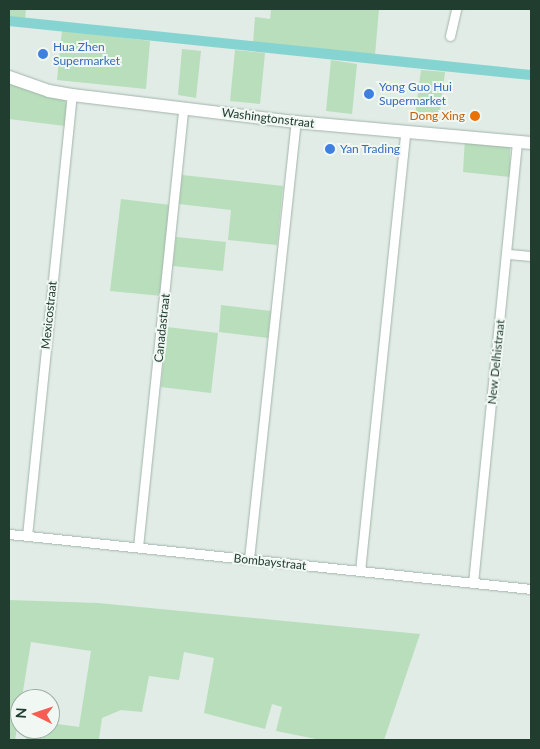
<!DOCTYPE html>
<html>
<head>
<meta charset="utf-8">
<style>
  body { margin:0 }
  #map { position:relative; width:540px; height:749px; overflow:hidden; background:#e0ece5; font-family:Lato,sans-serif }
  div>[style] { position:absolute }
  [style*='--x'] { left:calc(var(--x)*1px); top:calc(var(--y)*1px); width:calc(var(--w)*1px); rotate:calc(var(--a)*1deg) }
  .green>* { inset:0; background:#b8debc }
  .canal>* { height:10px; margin:-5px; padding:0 5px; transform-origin:5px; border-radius:5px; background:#86d4d1 }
  .roads { filter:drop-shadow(0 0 1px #a3b4ab) drop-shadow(0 0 1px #a3b4ab) }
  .street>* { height:9px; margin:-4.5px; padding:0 4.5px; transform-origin:4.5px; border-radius:4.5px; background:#fff }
  .secondary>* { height:12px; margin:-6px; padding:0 6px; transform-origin:6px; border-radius:6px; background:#fff }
  .dots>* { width:14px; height:14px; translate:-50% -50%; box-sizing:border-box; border:2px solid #f1f8f3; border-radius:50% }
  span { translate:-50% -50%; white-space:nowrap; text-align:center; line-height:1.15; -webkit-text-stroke:4px #f1f8f3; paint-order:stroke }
  .shop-label { font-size:12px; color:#366cbe }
  .left { translate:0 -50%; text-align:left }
  .food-label { font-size:12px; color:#c56008 }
  .right { translate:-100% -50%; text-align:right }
  .street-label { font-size:12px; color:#203d30 }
  .frame { position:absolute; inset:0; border:10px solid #203d30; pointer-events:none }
  .north { position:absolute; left:10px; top:689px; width:50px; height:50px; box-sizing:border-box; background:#f1f8f3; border:1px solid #9dada5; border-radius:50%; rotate:274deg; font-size:14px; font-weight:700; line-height:20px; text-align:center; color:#203d30 }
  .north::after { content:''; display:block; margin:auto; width:18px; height:22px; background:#f85d53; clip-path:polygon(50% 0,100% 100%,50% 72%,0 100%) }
</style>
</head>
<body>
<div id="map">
  <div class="green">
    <div style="clip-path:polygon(9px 9px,26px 9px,25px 20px,9px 18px)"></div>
    <div style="clip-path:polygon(268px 9px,379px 9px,375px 55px,253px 43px,255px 17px,270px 19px,271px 10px)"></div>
    <div style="clip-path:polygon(62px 30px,150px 41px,146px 89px,57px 80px)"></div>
    <div style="clip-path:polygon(182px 49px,201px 51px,196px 98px,178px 95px)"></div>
    <div style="clip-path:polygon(235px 50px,265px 53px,260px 104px,230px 101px)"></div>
    <div style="clip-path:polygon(331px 60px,357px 64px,352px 114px,326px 111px)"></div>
    <div style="clip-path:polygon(421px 70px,445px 72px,439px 119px,415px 116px)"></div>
    <div style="clip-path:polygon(9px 83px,63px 97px,68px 108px,65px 126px,9px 119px)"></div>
    <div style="clip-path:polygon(465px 138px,510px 146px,510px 177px,463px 172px)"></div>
    <div style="clip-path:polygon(182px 175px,283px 186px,277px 245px,228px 240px,231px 210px,179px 204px)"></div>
    <div style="clip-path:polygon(121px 199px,171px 205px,162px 296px,110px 291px)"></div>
    <div style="clip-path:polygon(176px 237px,226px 242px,223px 271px,173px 266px)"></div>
    <div style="clip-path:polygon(221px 305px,271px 311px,268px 338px,219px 332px)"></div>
    <div style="clip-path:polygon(167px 327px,218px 333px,211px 393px,161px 387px)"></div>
    <div style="clip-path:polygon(9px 600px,98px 603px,420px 634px,384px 740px,321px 740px,276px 731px,282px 707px,272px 704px,265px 729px,204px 713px,214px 658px,184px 652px,179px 680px,149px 676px,142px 712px,121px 710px,102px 718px,99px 739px,109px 740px,26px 740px,27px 729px,50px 729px,50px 723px,79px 727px,91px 651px,31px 642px,15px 740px,9px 740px)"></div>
  </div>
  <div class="canal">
    <div style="--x:9;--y:21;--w:525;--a:5.91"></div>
  </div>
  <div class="roads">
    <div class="street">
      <div style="--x:450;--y:36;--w:28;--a:-77"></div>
      <div style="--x:508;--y:254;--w:23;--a:5"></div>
      <div style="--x:9;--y:534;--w:525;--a:6.01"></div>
      <div style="--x:27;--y:536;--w:443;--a:-84.2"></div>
      <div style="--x:138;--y:547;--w:441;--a:-84.1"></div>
      <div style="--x:249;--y:559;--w:440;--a:-83.9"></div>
      <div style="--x:360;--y:571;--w:441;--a:-84.1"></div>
      <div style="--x:473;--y:583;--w:444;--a:-84.3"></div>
    </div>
    <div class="secondary">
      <div style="--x:9;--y:77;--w:42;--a:19.3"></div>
      <div style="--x:49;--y:91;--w:23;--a:10"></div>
      <div style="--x:72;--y:95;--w:226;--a:6.9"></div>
      <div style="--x:296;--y:122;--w:236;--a:5.1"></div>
    </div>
  </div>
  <div class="dots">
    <div style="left:43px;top:54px;background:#3f7fe0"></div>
    <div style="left:369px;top:94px;background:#3f7fe0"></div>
    <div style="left:475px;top:116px;background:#e8710a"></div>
    <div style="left:330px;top:149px;background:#3f7fe0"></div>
  </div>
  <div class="shop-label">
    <span class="left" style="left:53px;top:54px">Hua Zhen<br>Supermarket</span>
    <span class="left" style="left:379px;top:94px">Yong Guo Hui<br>Supermarket</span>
    <span class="left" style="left:340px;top:149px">Yan Trading</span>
  </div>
  <div class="food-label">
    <span class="right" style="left:465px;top:116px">Dong Xing</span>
  </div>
  <div class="street-label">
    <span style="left:268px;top:118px;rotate:7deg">Washingtonstraat</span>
    <span style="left:49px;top:315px;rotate:-84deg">Mexicostraat</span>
    <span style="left:162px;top:328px;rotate:-84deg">Canadastraat</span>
    <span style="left:496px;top:362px;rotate:-84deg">New Delhistraat</span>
    <span style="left:270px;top:562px;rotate:6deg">Bombaystraat</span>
  </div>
  <div class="frame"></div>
  <div class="north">N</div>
</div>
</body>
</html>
